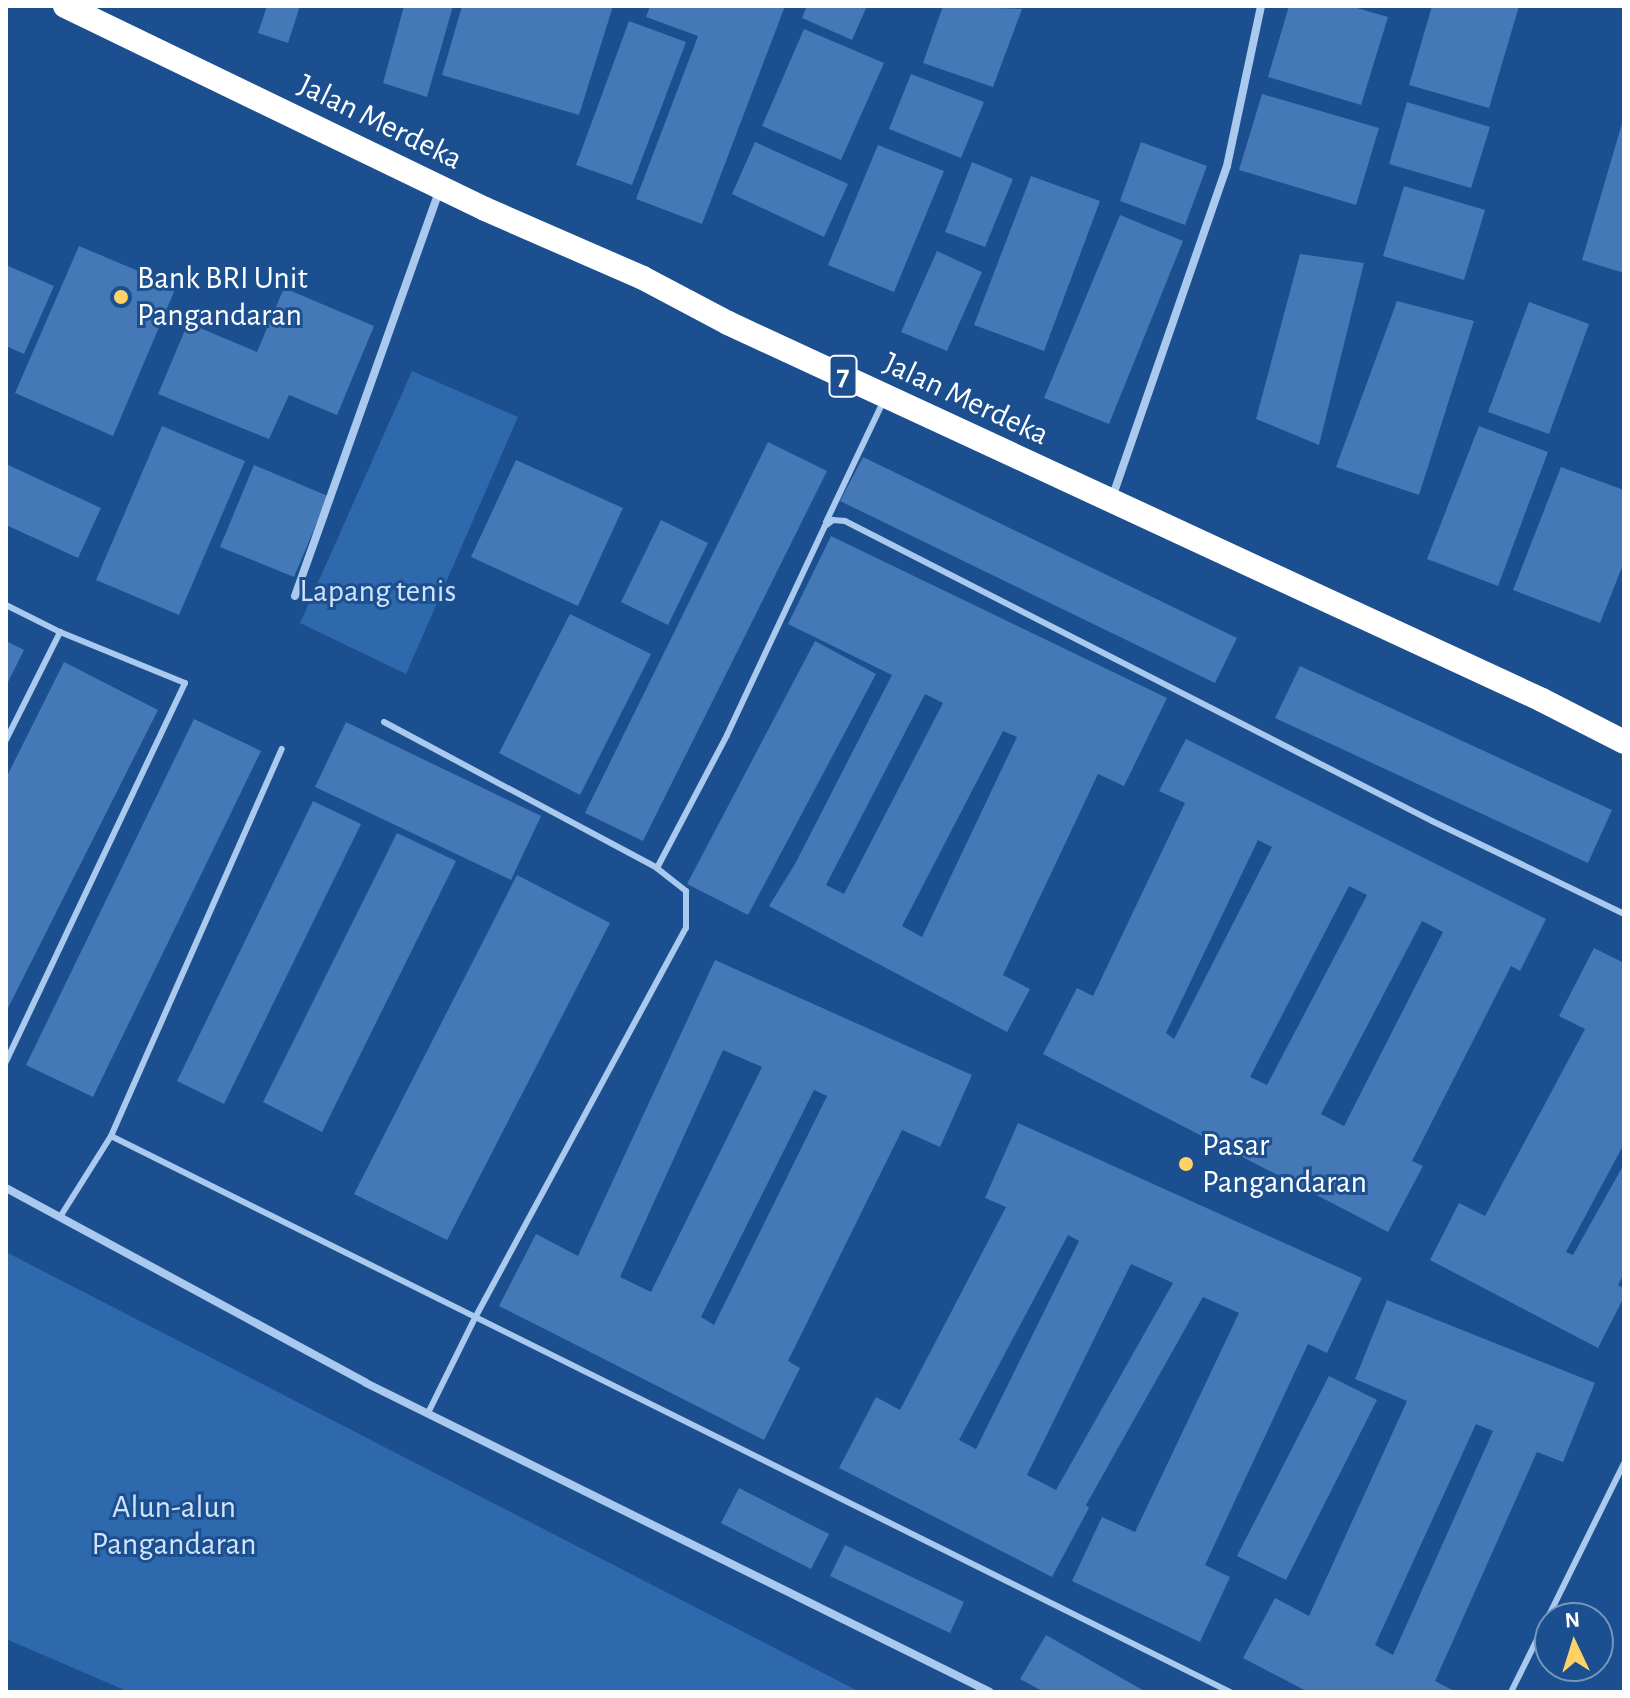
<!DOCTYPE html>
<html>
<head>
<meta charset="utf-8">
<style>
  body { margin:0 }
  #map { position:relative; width:1630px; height:1698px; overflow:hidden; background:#1b4f8f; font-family:"Alegreya Sans",sans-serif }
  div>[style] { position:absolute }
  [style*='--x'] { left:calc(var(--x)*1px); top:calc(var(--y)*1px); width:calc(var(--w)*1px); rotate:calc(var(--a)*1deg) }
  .green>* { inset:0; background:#2e69ad }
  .building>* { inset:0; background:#4478b7 }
  .lane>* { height:6px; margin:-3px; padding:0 3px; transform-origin:3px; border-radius:3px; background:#a9c9ee }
  .street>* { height:8px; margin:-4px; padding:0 4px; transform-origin:4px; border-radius:4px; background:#a9c9ee }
  .highway>* { height:24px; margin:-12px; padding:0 12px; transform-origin:12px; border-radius:12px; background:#fff }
  .dots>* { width:22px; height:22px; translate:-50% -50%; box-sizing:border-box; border:4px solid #1b4f8f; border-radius:50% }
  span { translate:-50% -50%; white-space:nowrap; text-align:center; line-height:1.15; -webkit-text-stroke:6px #1b4f8f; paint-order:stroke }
  .shield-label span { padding:2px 6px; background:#1b4f8f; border:2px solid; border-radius:6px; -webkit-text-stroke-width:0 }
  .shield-label { font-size:30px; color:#fff; font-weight:700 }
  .street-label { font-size:32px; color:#fff }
  .poi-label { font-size:32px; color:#fff }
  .left { translate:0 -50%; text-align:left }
  .park-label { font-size:32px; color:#cfe3fa }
  .frame { position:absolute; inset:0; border:8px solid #fff; pointer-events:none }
  .north { position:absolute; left:1534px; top:1602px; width:80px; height:80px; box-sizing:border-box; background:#1b4f8f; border:2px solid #7695bc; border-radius:50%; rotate:356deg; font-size:22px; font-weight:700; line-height:32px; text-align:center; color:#fff }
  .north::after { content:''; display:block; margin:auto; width:28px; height:36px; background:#ffd166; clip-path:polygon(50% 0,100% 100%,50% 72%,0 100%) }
</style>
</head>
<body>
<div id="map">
  <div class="green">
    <div style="clip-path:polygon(412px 371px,518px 417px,406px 674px,300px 623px)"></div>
    <div style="clip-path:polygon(6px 1252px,860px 1692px,129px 1692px,6px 1639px)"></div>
  </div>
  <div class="building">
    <div style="clip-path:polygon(267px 6px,300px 6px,288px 43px,258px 33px)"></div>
    <div style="clip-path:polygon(404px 6px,453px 6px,427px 97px,383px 83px)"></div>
    <div style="clip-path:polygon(462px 6px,613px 6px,579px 115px,442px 75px)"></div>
    <div style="clip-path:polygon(650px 6px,785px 6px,702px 224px,636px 199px,698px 36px,646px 17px)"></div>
    <div style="clip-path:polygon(807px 6px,867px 6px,852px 40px,802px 18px)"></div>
    <div style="clip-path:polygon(943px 6px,1022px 9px,993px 87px,923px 63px)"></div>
    <div style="clip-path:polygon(1289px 6px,1350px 6px,1388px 17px,1361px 105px,1268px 77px)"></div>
    <div style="clip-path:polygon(1432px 6px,1519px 6px,1489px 108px,1409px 85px)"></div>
    <div style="clip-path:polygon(629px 21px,686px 42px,632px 185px,576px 165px)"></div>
    <div style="clip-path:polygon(804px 29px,884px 63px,841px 160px,762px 126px)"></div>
    <div style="clip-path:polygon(911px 74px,984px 102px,961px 158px,889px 129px)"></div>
    <div style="clip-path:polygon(1262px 94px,1379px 128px,1356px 205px,1239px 170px)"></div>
    <div style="clip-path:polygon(1407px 102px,1490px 127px,1471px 188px,1389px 164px)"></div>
    <div style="clip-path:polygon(1623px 120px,1624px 120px,1624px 273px,1582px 260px)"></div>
    <div style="clip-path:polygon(755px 142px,848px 184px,824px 237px,732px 194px)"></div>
    <div style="clip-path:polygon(1141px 142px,1207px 166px,1185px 225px,1120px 201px)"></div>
    <div style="clip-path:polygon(878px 145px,944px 171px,894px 292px,828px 265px)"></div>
    <div style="clip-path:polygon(972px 162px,1013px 179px,985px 247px,945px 232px)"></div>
    <div style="clip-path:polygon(1031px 176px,1100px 201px,1044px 351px,974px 325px)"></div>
    <div style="clip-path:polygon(1404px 186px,1485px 210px,1464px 280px,1383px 256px)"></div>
    <div style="clip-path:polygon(1120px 215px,1183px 241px,1109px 424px,1044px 398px)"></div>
    <div style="clip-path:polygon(79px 246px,176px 287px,113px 436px,15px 393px)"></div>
    <div style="clip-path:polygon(937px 251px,982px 272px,947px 351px,901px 332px)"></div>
    <div style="clip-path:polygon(1300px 254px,1364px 263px,1319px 445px,1256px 419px)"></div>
    <div style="clip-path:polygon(6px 265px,54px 286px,24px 354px,6px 346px)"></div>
    <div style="clip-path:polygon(284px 288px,374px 326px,337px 415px,289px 395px,269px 439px,158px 394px,188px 323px,257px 352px)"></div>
    <div style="clip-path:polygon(1397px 301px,1474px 321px,1419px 495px,1336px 467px)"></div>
    <div style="clip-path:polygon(1529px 302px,1589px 324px,1549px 434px,1488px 412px)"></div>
    <div style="clip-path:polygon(162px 426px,245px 461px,179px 615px,96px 580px)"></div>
    <div style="clip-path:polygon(1479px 426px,1548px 452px,1498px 586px,1427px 559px)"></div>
    <div style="clip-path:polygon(768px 442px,827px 471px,643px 841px,585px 813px)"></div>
    <div style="clip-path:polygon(863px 457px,1237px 638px,1215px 683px,840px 501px)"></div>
    <div style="clip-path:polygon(516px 460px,623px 508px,578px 606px,471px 557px)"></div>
    <div style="clip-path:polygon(6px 464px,101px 508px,78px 558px,6px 525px)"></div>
    <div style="clip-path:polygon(254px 465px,328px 496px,294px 577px,220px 547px)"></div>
    <div style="clip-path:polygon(1561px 467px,1624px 490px,1624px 562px,1600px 623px,1513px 590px)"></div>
    <div style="clip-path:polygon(661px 520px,708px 543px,668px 625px,621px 602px)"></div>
    <div style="clip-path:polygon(evenodd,831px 536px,1167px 698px,1124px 786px,1098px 774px,1003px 975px,1030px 989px,1007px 1032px,769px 906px,795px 864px,892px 675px,788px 624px,831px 536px,925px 694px,943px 703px,844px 894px,826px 885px,925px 694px,831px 536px,1003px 731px,1017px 737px,922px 937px,902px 926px,1003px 731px)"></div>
    <div style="clip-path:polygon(570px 614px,651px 654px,580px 795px,499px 753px)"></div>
    <div style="clip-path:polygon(6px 641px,24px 650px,6px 686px)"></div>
    <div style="clip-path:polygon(815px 641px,876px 674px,748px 915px,687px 884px)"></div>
    <div style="clip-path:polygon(64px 662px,158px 710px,6px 1012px,6px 778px)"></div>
    <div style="clip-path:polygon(1300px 666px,1612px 810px,1588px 863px,1275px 718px)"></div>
    <div style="clip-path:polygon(194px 719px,261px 751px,93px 1097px,26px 1065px)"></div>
    <div style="clip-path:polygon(346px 722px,541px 816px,511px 880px,315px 787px)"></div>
    <div style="clip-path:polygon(evenodd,1186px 739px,1546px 919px,1520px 971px,1511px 966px,1412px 1161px,1423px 1166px,1388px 1232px,1043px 1054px,1077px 988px,1093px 996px,1185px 803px,1159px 791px,1186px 739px,1258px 840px,1272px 847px,1174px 1039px,1166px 1033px,1258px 840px,1186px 739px,1349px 886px,1367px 895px,1267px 1085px,1250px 1077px,1349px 886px,1186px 739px,1422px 921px,1443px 932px,1344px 1126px,1321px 1114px,1422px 921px)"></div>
    <div style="clip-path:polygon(313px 801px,361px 824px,224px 1104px,177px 1081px)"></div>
    <div style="clip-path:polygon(397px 833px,456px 861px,322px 1132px,263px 1102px)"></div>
    <div style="clip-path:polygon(517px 875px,610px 923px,447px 1240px,354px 1194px)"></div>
    <div style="clip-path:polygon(1594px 948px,1624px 963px,1624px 1144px,1566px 1252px,1573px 1255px,1624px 1164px,1624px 1274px,1618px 1285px,1624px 1289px,1624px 1297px,1598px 1348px,1430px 1260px,1459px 1203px,1485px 1216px,1585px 1029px,1559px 1016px)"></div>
    <div style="clip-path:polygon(evenodd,715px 960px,972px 1075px,940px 1147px,902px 1130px,788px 1361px,800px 1368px,764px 1440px,499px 1306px,536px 1234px,578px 1256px,715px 960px,723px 1050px,762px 1067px,651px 1292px,620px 1277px,723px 1050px,715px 960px,814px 1090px,827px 1096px,714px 1325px,701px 1317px,814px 1090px)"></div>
    <div style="clip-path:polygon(evenodd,1018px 1123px,1362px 1278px,1327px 1353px,1308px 1344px,1205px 1565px,1230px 1577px,1200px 1642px,1072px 1581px,1102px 1517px,1135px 1532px,1239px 1313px,1203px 1297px,1086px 1505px,1089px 1508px,1052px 1577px,839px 1468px,876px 1397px,900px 1410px,1006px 1207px,985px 1198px,1018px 1123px,1068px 1235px,1079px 1241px,976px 1449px,959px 1440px,1068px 1235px,1018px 1123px,1131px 1264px,1173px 1283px,1056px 1490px,1027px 1475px,1131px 1264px)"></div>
    <div style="clip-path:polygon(evenodd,1387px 1300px,1595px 1383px,1563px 1462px,1537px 1452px,1435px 1681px,1456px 1692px,1308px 1692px,1243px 1658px,1275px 1598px,1309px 1616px,1407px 1401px,1355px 1379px,1387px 1300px,1476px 1424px,1493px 1431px,1393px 1655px,1375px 1645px,1476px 1424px)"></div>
    <div style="clip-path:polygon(1329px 1376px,1377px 1400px,1286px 1580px,1237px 1556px)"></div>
    <div style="clip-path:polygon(739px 1488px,829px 1534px,811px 1569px,721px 1523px)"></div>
    <div style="clip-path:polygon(845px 1545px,964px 1602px,950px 1633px,830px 1576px)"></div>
    <div style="clip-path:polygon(1046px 1635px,1146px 1692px,1044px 1692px,1020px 1679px)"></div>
  </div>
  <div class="lane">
    <div style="--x:826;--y:522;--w:133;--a:-64.6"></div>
    <div style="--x:6;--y:605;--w:60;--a:26.6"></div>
    <div style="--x:60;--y:632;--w:135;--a:22.2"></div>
    <div style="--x:185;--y:683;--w:419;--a:115.3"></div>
    <div style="--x:384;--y:722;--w:310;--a:28.1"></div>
    <div style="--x:6;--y:740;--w:121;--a:-63.4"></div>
    <div style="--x:111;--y:1136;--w:1250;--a:26.42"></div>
    <div style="--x:60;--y:1217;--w:96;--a:-57.8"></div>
    <div style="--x:111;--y:1136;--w:423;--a:-66.2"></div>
    <div style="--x:428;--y:1413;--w:108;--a:-63.7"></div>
    <div style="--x:476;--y:1316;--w:441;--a:-61.6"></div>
    <div style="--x:686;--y:928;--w:37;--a:-90"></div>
    <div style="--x:686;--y:891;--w:37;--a:-142"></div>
    <div style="--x:657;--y:868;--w:150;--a:-62.2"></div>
    <div style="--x:727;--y:735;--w:231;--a:-64.9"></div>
    <div style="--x:825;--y:526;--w:10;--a:-37"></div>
    <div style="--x:833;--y:520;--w:12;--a:5"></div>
    <div style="--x:845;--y:521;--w:659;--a:27.07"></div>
    <div style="--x:1432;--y:821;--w:213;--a:25.8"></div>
    <div style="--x:1511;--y:1692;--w:255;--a:-63.7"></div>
  </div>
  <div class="street">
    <div style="--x:1112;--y:498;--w:351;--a:-70.9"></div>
    <div style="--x:1227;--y:166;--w:164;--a:-78"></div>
    <div style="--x:295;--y:596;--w:430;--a:-70.4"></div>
    <div style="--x:6;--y:1188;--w:409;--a:28.4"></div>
    <div style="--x:366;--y:1383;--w:696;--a:26.34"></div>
  </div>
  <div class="highway">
    <div style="--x:65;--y:6;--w:466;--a:25.8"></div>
    <div style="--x:485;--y:209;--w:172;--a:23.6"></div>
    <div style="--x:643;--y:278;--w:96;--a:27.9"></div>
    <div style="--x:728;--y:323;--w:897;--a:24.85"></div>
    <div style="--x:1542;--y:700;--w:92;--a:27.1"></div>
  </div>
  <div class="dots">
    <div style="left:121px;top:297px;background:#ffd166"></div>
    <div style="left:1186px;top:1164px;background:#ffd166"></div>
  </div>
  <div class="shield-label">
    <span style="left:843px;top:376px">7</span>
  </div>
  <div class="street-label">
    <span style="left:380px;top:122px;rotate:26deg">Jalan Merdeka</span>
    <span style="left:966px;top:399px;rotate:25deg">Jalan Merdeka</span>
  </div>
  <div class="poi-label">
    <span class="left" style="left:137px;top:297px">Bank BRI Unit<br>Pangandaran</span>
    <span class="left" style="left:1202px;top:1164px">Pasar<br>Pangandaran</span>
  </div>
  <div class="park-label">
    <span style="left:378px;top:591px">Lapang tenis</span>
    <span style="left:174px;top:1526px">Alun-alun<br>Pangandaran</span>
  </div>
  <div class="frame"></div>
  <div class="north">N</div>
</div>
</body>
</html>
